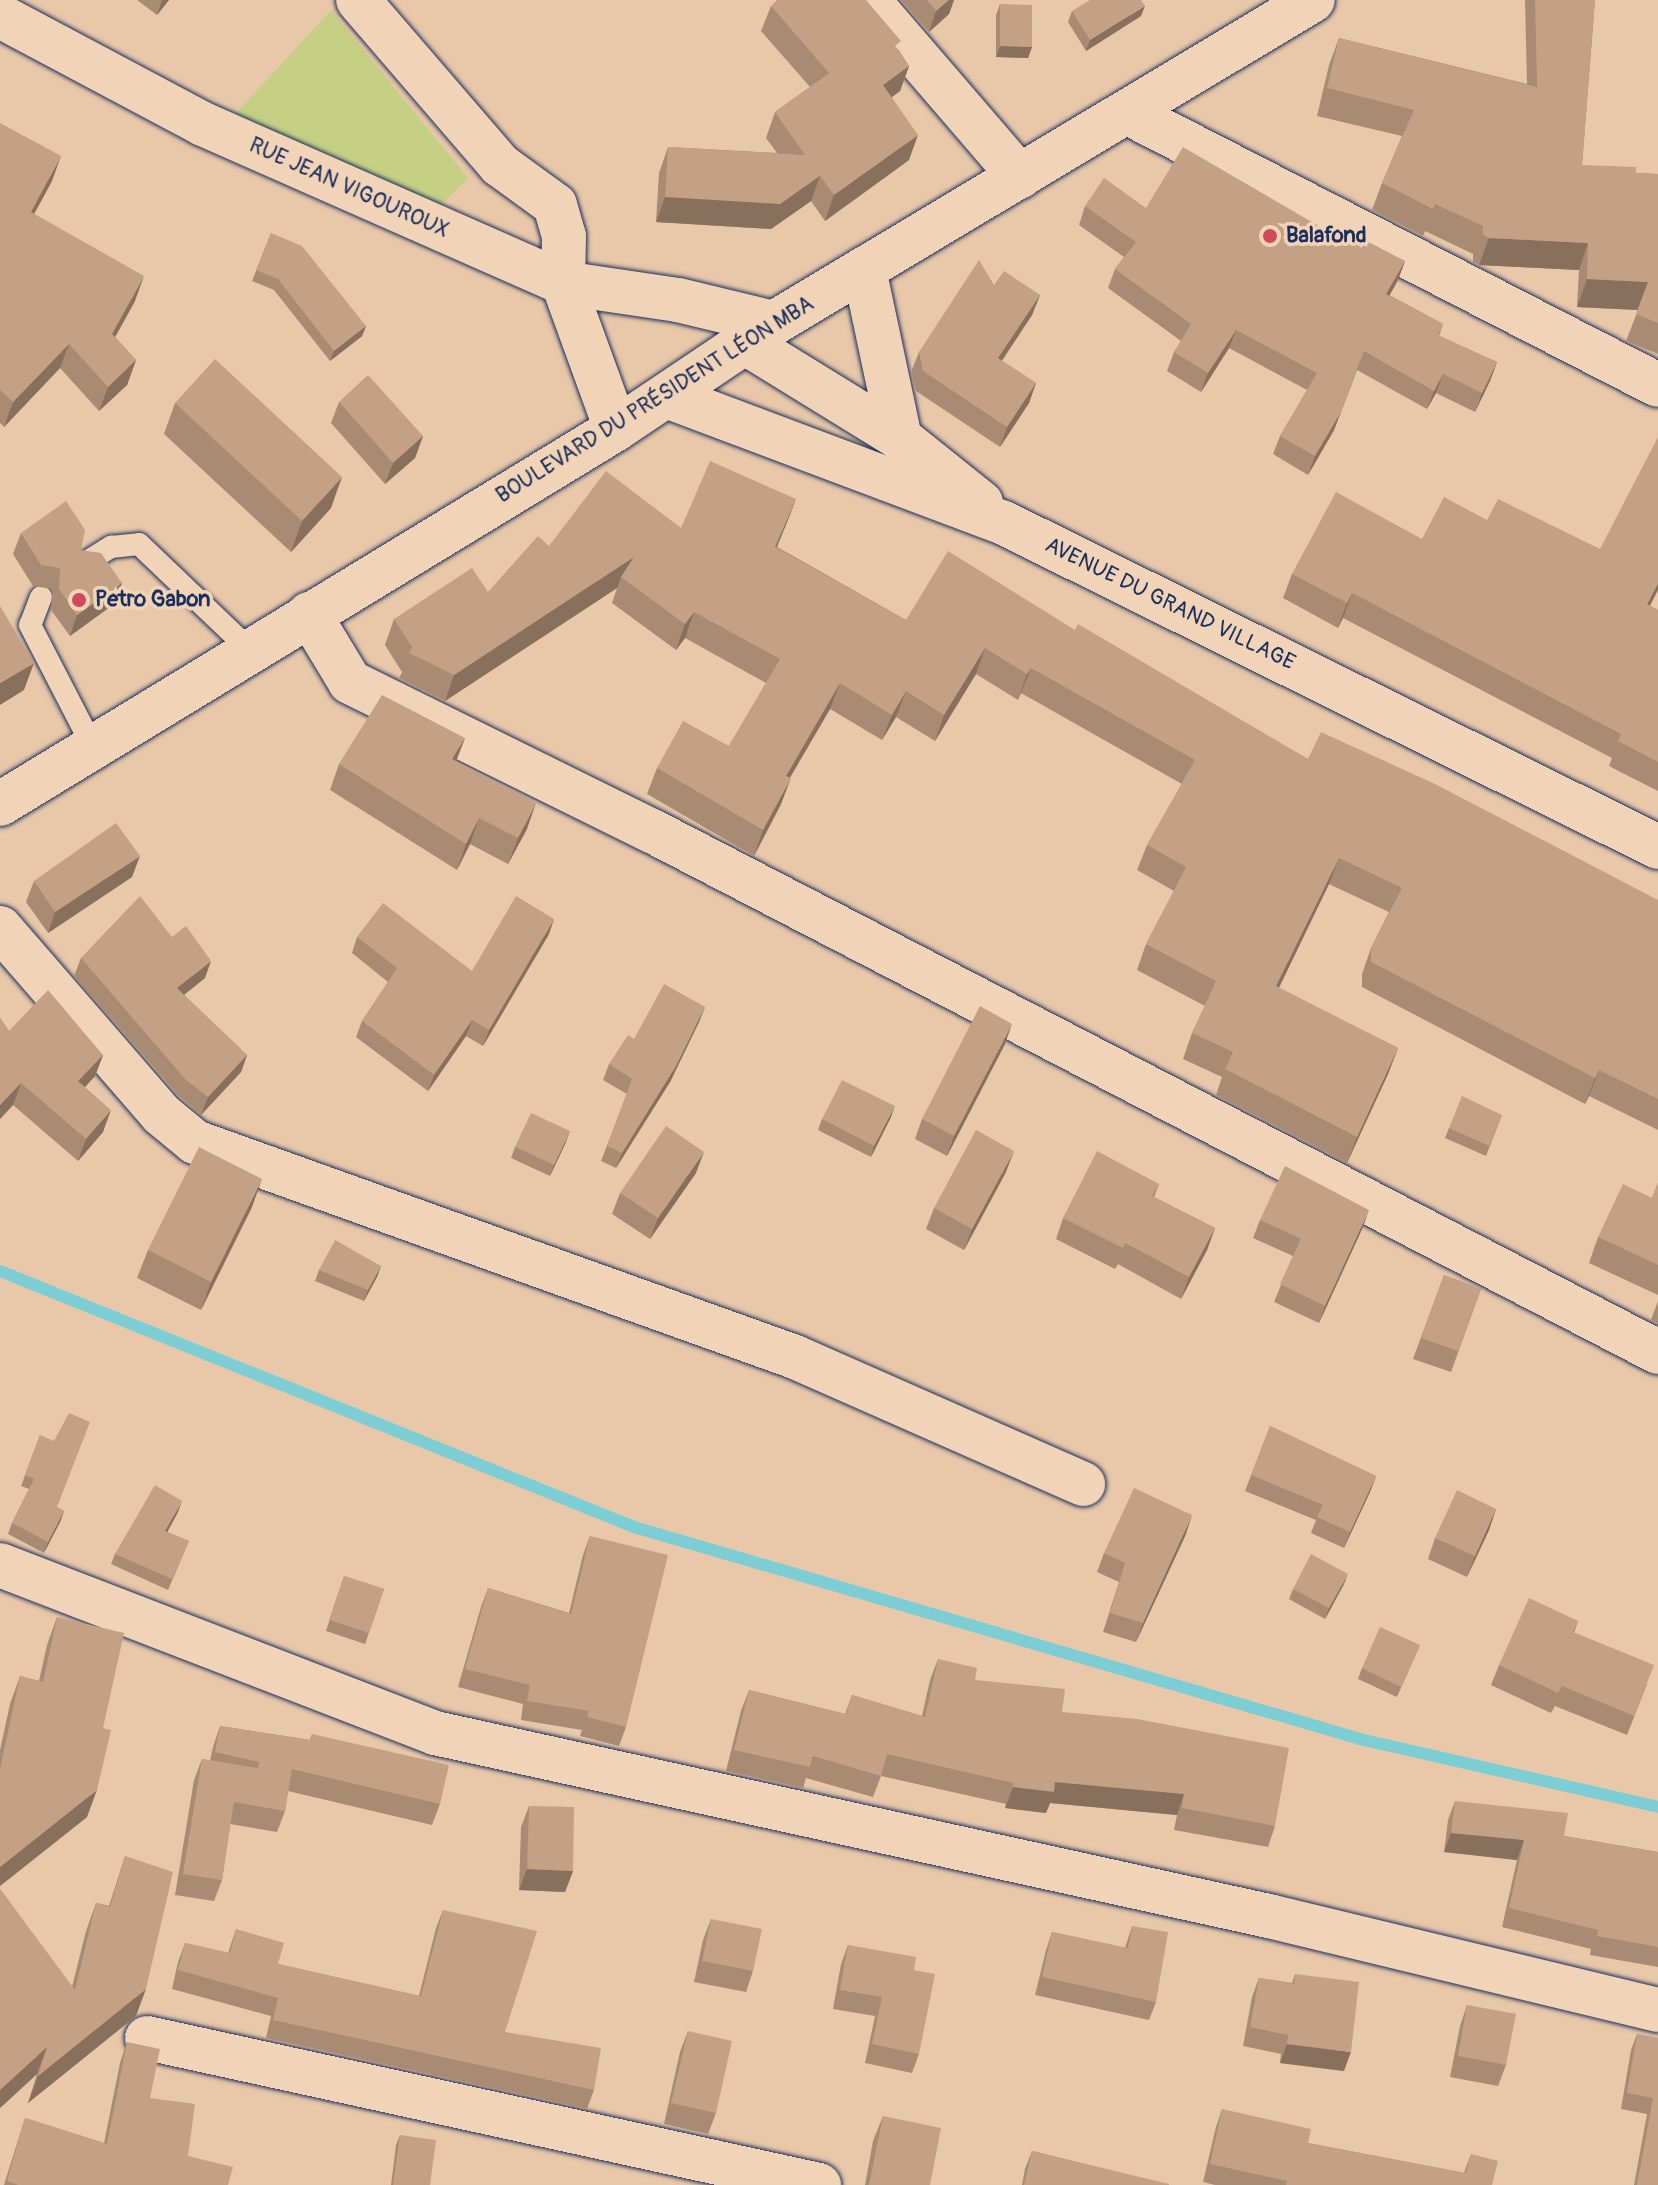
<!DOCTYPE html>
<html>
<head>
<meta charset="utf-8">
<style>
  body { margin:0 }
  #map { position:relative; width:1658px; height:2185px; overflow:hidden; background:#e9c8a9; font-family:Pangolin,sans-serif }
  div>[style] { position:absolute }
  [style*='--x'] { left:calc(var(--x)*1px); top:calc(var(--y)*1px); width:calc(var(--w)*1px); rotate:calc(var(--a)*1deg) }
  .green>* { inset:0; background:#c5d084 }
  .stream>* { height:12px; margin:-6px; padding:0 6px; transform-origin:6px; border-radius:6px; background:#7ccdd4 }
  .roads { filter:drop-shadow(0 0 2px #1b2f5e) drop-shadow(0 0 2px #1b2f5e) }
  .service>* { height:22px; margin:-11px; padding:0 11px; transform-origin:11px; border-radius:11px; background:#f1d4b7 }
  .minor>* { height:44px; margin:-22px; padding:0 22px; transform-origin:22px; border-radius:22px; background:#f1d4b7 }
  .tertiary>* { height:44px; margin:-22px; padding:0 22px; transform-origin:22px; border-radius:22px; background:#f1d4b7 }
  .wall>* { inset:0; background:#a98a72 }
  .shaded-wall>* { inset:0; background:#89705d }
  .building>* { inset:0; background:#c4a085 }
  .dots>* { width:22px; height:22px; translate:-50% -50%; box-sizing:border-box; border:4px solid #f1d4b7; border-radius:50% }
  span { translate:-50% -50%; white-space:nowrap; text-align:center; line-height:1.15; -webkit-text-stroke:7px #f1d4b7; paint-order:stroke }
  .street-label { font-size:22px; color:#1b2f5e }
  .poi-label { font-size:22px; color:#1b2f5e; font-weight:700 }
  .left { translate:0 -50%; text-align:left }
</style>
</head>
<body>
<div id="map">
  <div class="green">
    <div style="clip-path:polygon(331px 10px,468px 178px,425px 222px,229px 121px)"></div>
  </div>
  <div class="stream">
    <div style="--x:0;--y:1271;--w:684;--a:21.99"></div>
    <div style="--x:634;--y:1527;--w:760;--a:16.27"></div>
    <div style="--x:1364;--y:1740;--w:302;--a:12.8"></div>
  </div>
  <div class="roads">
    <div class="service">
      <div style="--x:85;--y:563;--w:31;--a:-32"></div>
      <div style="--x:111;--y:547;--w:28;--a:-6"></div>
      <div style="--x:139;--y:544;--w:153;--a:43.7"></div>
      <div style="--x:41;--y:597;--w:30;--a:111"></div>
      <div style="--x:30;--y:625;--w:137;--a:62.7"></div>
    </div>
    <div class="minor">
      <div style="--x:358;--y:0;--w:218;--a:49.3"></div>
      <div style="--x:500;--y:165;--w:68;--a:36"></div>
      <div style="--x:555;--y:205;--w:32;--a:74"></div>
      <div style="--x:564;--y:236;--w:47;--a:91.2"></div>
      <div style="--x:868;--y:0;--w:233;--a:49.3"></div>
      <div style="--x:1130;--y:114;--w:593;--a:27.17"></div>
      <div style="--x:309;--y:614;--w:79;--a:58.9"></div>
      <div style="--x:350;--y:682;--w:337;--a:26.3"></div>
      <div style="--x:652;--y:831;--w:1133;--a:27.38"></div>
      <div style="--x:0;--y:928;--w:246;--a:49.1"></div>
      <div style="--x:161;--y:1114;--w:44;--a:39.5"></div>
      <div style="--x:195;--y:1142;--w:637;--a:19.71"></div>
      <div style="--x:795;--y:1357;--w:315;--a:23.8"></div>
      <div style="--x:0;--y:1565;--w:466;--a:21.1"></div>
      <div style="--x:435;--y:1733;--w:854;--a:12.38"></div>
      <div style="--x:1269;--y:1916;--w:400;--a:13.6"></div>
      <div style="--x:147;--y:2038;--w:688;--a:12.34"></div>
    </div>
    <div class="tertiary">
      <div style="--x:0;--y:16;--w:230;--a:28"></div>
      <div style="--x:203;--y:124;--w:394;--a:23.8"></div>
      <div style="--x:563;--y:283;--w:116;--a:8.4"></div>
      <div style="--x:678;--y:300;--w:99;--a:13.5"></div>
      <div style="--x:864;--y:269;--w:173;--a:78"></div>
      <div style="--x:563;--y:283;--w:155;--a:70"></div>
      <div style="--x:744;--y:342;--w:183;--a:31.6"></div>
      <div style="--x:900;--y:438;--w:104;--a:38.7"></div>
      <div style="--x:666;--y:396;--w:361;--a:20.6"></div>
      <div style="--x:1004;--y:523;--w:730;--a:26.35"></div>
      <div style="--x:0;--y:804;--w:721;--a:-31.33"></div>
      <div style="--x:616;--y:429;--w:190;--a:-33.9"></div>
      <div style="--x:774;--y:323;--w:628;--a:-30.93"></div>
    </div>
  </div>
  <div class="wall">
    <div style="clip-path:polygon(137px 0,169px 0,157px 15px)"></div>
    <div style="clip-path:polygon(901px 0,954px 0,949px 14px,929px 32px)"></div>
    <div style="clip-path:polygon(1525px 0,1595px 0,1582px 165px,1636px 173px,1658px 174px,1658px 354px,1626px 341px,1638px 310px,1577px 307px,1579px 270px,1479px 265px,1473px 262px,1473px 254px,1425px 231px,1423px 236px,1372px 210px,1382px 183px,1402px 136px,1317px 116px,1329px 65px,1339px 38px,1527px 84px)"></div>
    <div style="clip-path:polygon(1000px 4px,1032px 47px,1028px 58px,996px 57px,996px 15px)"></div>
    <div style="clip-path:polygon(771px 6px,898px 49px,909px 66px,900px 91px,892px 97px,909px 160px,825px 221px,811px 201px,771px 229px,656px 222px,659px 173px,668px 147px,777px 153px,766px 138px,775px 112px,810px 87px,761px 31px)"></div>
    <div style="clip-path:polygon(1072px 11px,1141px 16px,1086px 51px,1068px 22px)"></div>
    <div style="clip-path:polygon(0 123px,52px 181px,34px 214px,135px 301px,115px 337px,136px 360px,127px 385px,99px 411px,60px 368px,4px 427px,0 423px)"></div>
    <div style="clip-path:polygon(1085px 206px,1146px 208px,1348px 243px,1405px 261px,1398px 280px,1389px 295px,1443px 324px,1439px 336px,1497px 362px,1490px 381px,1475px 412px,1436px 393px,1427px 409px,1357px 370px,1334px 430px,1308px 475px,1273px 454px,1280px 436px,1307px 390px,1229px 348px,1201px 392px,1167px 371px,1174px 352px,1181px 341px,1108px 288px,1115px 269px,1124px 257px,1079px 225px)"></div>
    <div style="clip-path:polygon(271px 233px,366px 326px,362px 336px,330px 361px,274px 290px,252px 281px)"></div>
    <div style="clip-path:polygon(994px 285px,1040px 295px,1032px 315px,1002px 361px,1036px 383px,1029px 403px,1000px 447px,916px 391px,911px 372px,919px 352px)"></div>
    <div style="clip-path:polygon(339px 402px,423px 436px,415px 458px,385px 484px,331px 423px)"></div>
    <div style="clip-path:polygon(175px 403px,331px 508px,291px 552px,164px 434px)"></div>
    <div style="clip-path:polygon(796px 499px,777px 547px,906px 620px,1075px 630px,1308px 759px,1658px 900px,1658px 1130px,1589px 1096px,1585px 1104px,1362px 987px,1362px 974px,1371px 948px,1389px 912px,1329px 884px,1279px 988px,1398px 1048px,1388px 1074px,1347px 1163px,1216px 1095px,1222px 1077px,1183px 1059px,1192px 1033px,1205px 1006px,1137px 970px,1146px 944px,1174px 891px,1137px 870px,1147px 845px,1182px 784px,1021px 693px,1018px 700px,976px 674px,935px 741px,896px 717px,882px 740px,830px 709px,790px 778px,781px 804px,754px 856px,647px 794px,657px 768px,729px 746px,766px 683px,685px 638px,676px 650px,612px 603px,617px 588px,445px 701px,399px 678px,402px 672px,385px 645px,394px 619px,488px 592px,549px 546px,681px 528px)"></div>
    <div style="clip-path:polygon(21px 533px,81px 550px,122px 583px,114px 604px,70px 636px,51px 610px,52px 589px,33px 586px,13px 554px)"></div>
    <div style="clip-path:polygon(1422px 539px,1650px 606px,1658px 610px,1658px 791px,1609px 766px,1612px 758px,1343px 618px,1338px 628px,1283px 598px,1292px 574px)"></div>
    <div style="clip-path:polygon(465px 738px,456px 761px,527px 829px,508px 864px,470px 844px,457px 870px,330px 790px,339px 764px)"></div>
    <div style="clip-path:polygon(132px 877px,48px 933px,26px 902px,34px 881px)"></div>
    <div style="clip-path:polygon(549px 934px,483px 1046px,466px 1036px,428px 1091px,356px 1037px,362px 1021px,388px 982px,352px 953px,357px 937px,472px 971px)"></div>
    <div style="clip-path:polygon(81px 958px,205px 978px,184px 995px,247px 1055px,241px 1072px,201px 1115px,179px 1096px,74px 976px)"></div>
    <div style="clip-path:polygon(705px 1007px,699px 1022px,670px 1082px,616px 1168px,601px 1161px,627px 1094px,603px 1080px,609px 1064px,634px 1039px)"></div>
    <div style="clip-path:polygon(0 1018px,9px 1031px,103px 1055px,95px 1076px,85px 1087px,103px 1132px,78px 1161px,13px 1105px,0 1119px)"></div>
    <div style="clip-path:polygon(1005px 1044px,947px 1156px,915px 1139px,922px 1119px)"></div>
    <div style="clip-path:polygon(1502px 1115px,1486px 1156px,1445px 1138px,1449px 1128px)"></div>
    <div style="clip-path:polygon(891px 1117px,871px 1157px,818px 1130px,822px 1119px)"></div>
    <div style="clip-path:polygon(566px 1142px,550px 1176px,511px 1158px,515px 1147px)"></div>
    <div style="clip-path:polygon(1006px 1172px,964px 1250px,926px 1229px,934px 1208px)"></div>
    <div style="clip-path:polygon(696px 1173px,650px 1239px,612px 1214px,620px 1193px)"></div>
    <div style="clip-path:polygon(1658px 1183px,1658px 1295px,1589px 1263px,1598px 1237px,1652px 1198px)"></div>
    <div style="clip-path:polygon(1159px 1184px,1154px 1197px,1215px 1228px,1207px 1250px,1181px 1299px,1118px 1264px,1115px 1269px,1056px 1239px,1063px 1218px)"></div>
    <div style="clip-path:polygon(252px 1207px,201px 1310px,137px 1278px,148px 1250px)"></div>
    <div style="clip-path:polygon(1260px 1220px,1363px 1227px,1319px 1323px,1274px 1302px,1293px 1256px,1253px 1238px)"></div>
    <div style="clip-path:polygon(381px 1266px,377px 1277px,364px 1301px,315px 1281px,319px 1270px)"></div>
    <div style="clip-path:polygon(1444px 1275px,1481px 1289px,1451px 1372px,1413px 1359px)"></div>
    <div style="clip-path:polygon(1658px 1301px,1658px 1324px,1651px 1320px)"></div>
    <div style="clip-path:polygon(1270px 1426px,1376px 1476px,1370px 1492px,1344px 1548px,1311px 1533px,1316px 1520px,1245px 1491px)"></div>
    <div style="clip-path:polygon(40px 1435px,57px 1507px,64px 1511px,60px 1522px,44px 1553px,8px 1534px,12px 1523px,29px 1489px,21px 1486px)"></div>
    <div style="clip-path:polygon(1496px 1509px,1489px 1530px,1467px 1577px,1428px 1559px,1435px 1538px)"></div>
    <div style="clip-path:polygon(178px 1512px,167px 1532px,189px 1541px,168px 1590px,111px 1564px,115px 1554px)"></div>
    <div style="clip-path:polygon(1186px 1534px,1136px 1642px,1103px 1632px,1119px 1582px,1097px 1572px,1104px 1553px)"></div>
    <div style="clip-path:polygon(590px 1536px,626px 1727px,619px 1746px,580px 1736px,582px 1730px,521px 1720px,523px 1704px,458px 1687px,481px 1607px,488px 1588px,569px 1613px,583px 1555px)"></div>
    <div style="clip-path:polygon(344px 1576px,384px 1589px,365px 1644px,326px 1631px)"></div>
    <div style="clip-path:polygon(1344px 1584px,1325px 1619px,1289px 1599px,1293px 1589px)"></div>
    <div style="clip-path:polygon(57px 1617px,103px 1728px,87px 1817px,0 1886px,0 1750px,10px 1704px,20px 1676px,39px 1681px,47px 1645px)"></div>
    <div style="clip-path:polygon(1578px 1621px,1574px 1633px,1647px 1684px,1627px 1735px,1555px 1706px,1551px 1713px,1491px 1685px,1499px 1665px)"></div>
    <div style="clip-path:polygon(1420px 1645px,1397px 1697px,1358px 1679px,1362px 1668px)"></div>
    <div style="clip-path:polygon(938px 1659px,975px 1680px,1062px 1712px,1275px 1826px,1268px 1847px,1174px 1830px,1177px 1815px,1050px 1803px,1046px 1813px,1005px 1808px,1006px 1804px,881px 1776px,873px 1797px,806px 1778px,803px 1788px,726px 1771px,741px 1711px,749px 1690px,845px 1714px,852px 1695px,922px 1716px,930px 1680px)"></div>
    <div style="clip-path:polygon(220px 1726px,310px 1740px,312px 1734px,440px 1804px,432px 1825px,288px 1791px,285px 1811px,277px 1832px,230px 1824px,222px 1880px,214px 1901px,175px 1895px,194px 1780px,202px 1759px,210px 1761px,213px 1747px)"></div>
    <div style="clip-path:polygon(1455px 1801px,1564px 1836px,1658px 1852px,1658px 1967px,1590px 1955px,1591px 1949px,1502px 1927px,1517px 1860px,1444px 1852px,1448px 1820px)"></div>
    <div style="clip-path:polygon(529px 1806px,573px 1871px,565px 1892px,519px 1890px,521px 1827px)"></div>
    <div style="clip-path:polygon(125px 1856px,136px 2016px,28px 2103px,37px 2074px,0 2108px,0 1889px,72px 1987px,86px 1931px,96px 1903px,109px 1906px)"></div>
    <div style="clip-path:polygon(443px 1910px,505px 2032px,594px 2090px,587px 2109px,266px 2038px,271px 2016px,172px 1989px,178px 1962px,185px 1943px,228px 1953px,236px 1929px,278px 1964px,419px 1996px,436px 1928px)"></div>
    <div style="clip-path:polygon(711px 1919px,753px 1971px,746px 1992px,694px 1982px,703px 1940px)"></div>
    <div style="clip-path:polygon(1132px 1926px,1156px 2002px,1149px 2020px,1035px 1995px,1046px 1950px,1052px 1932px,1125px 1948px)"></div>
    <div style="clip-path:polygon(848px 1945px,914px 1970px,919px 2054px,912px 2073px,865px 2063px,875px 2016px,833px 2009px,841px 1964px)"></div>
    <div style="clip-path:polygon(1295px 1974px,1344px 2071px,1280px 2063px,1281px 2054px,1243px 2046px,1252px 1997px,1259px 1978px,1292px 1983px)"></div>
    <div style="clip-path:polygon(1467px 2005px,1506px 2065px,1498px 2086px,1450px 2077px,1460px 2026px)"></div>
    <div style="clip-path:polygon(688px 2031px,716px 2113px,708px 2134px,664px 2124px,680px 2052px)"></div>
    <div style="clip-path:polygon(1637px 2034px,1658px 2038px,1658px 2185px,1634px 2185px,1647px 2114px,1621px 2109px,1631px 2050px)"></div>
    <div style="clip-path:polygon(127px 2042px,150px 2098px,188px 2156px,228px 2185px,4px 2185px,25px 2118px,104px 2143px,120px 2063px)"></div>
    <div style="clip-path:polygon(1222px 2109px,1308px 2143px,1464px 2173px,1471px 2154px,1492px 2185px,1215px 2185px,1203px 2182px,1216px 2127px)"></div>
    <div style="clip-path:polygon(883px 2116px,930px 2185px,865px 2185px,873px 2141px)"></div>
    <div style="clip-path:polygon(400px 2135px,430px 2185px,391px 2185px,396px 2145px)"></div>
    <div style="clip-path:polygon(1032px 2151px,1169px 2185px,1022px 2185px,1025px 2169px)"></div>
  </div>
  <div class="shaded-wall">
    <div style="clip-path:polygon(162px 0,169px 0,157px 15px)"></div>
    <div style="clip-path:polygon(949px 0,954px 0,949px 14px,929px 32px,936px 11px)"></div>
    <div style="clip-path:polygon(1145px 6px,1141px 16px,1086px 51px,1090px 40px)"></div>
    <div style="clip-path:polygon(1000px 46px,1032px 47px,1028px 58px,996px 57px)"></div>
    <div style="clip-path:polygon(909px 66px,900px 91px,874px 110px,883px 85px)"></div>
    <div style="clip-path:polygon(918px 135px,909px 160px,825px 221px,834px 195px)"></div>
    <div style="clip-path:polygon(61px 156px,52px 181px,22px 236px,31px 212px)"></div>
    <div style="clip-path:polygon(820px 176px,811px 201px,771px 229px,656px 222px,665px 197px)"></div>
    <div style="clip-path:polygon(1489px 238px,1588px 243px,1579px 270px,1479px 265px)"></div>
    <div style="clip-path:polygon(1405px 261px,1398px 280px,1380px 313px,1386px 294px)"></div>
    <div style="clip-path:polygon(144px 276px,135px 301px,103px 359px,112px 334px)"></div>
    <div style="clip-path:polygon(1587px 279px,1648px 282px,1639px 310px,1577px 307px)"></div>
    <div style="clip-path:polygon(1040px 295px,1032px 315px,990px 378px,998px 358px)"></div>
    <div style="clip-path:polygon(366px 326px,362px 336px,330px 361px,334px 351px)"></div>
    <div style="clip-path:polygon(1236px 330px,1229px 348px,1201px 392px,1208px 373px)"></div>
    <div style="clip-path:polygon(69px 344px,60px 368px,4px 427px,13px 402px)"></div>
    <div style="clip-path:polygon(1364px 351px,1334px 430px,1308px 475px,1315px 456px)"></div>
    <div style="clip-path:polygon(136px 360px,127px 385px,99px 411px,108px 387px)"></div>
    <div style="clip-path:polygon(1497px 362px,1490px 381px,1475px 412px,1482px 393px)"></div>
    <div style="clip-path:polygon(1443px 374px,1436px 393px,1427px 409px,1434px 391px)"></div>
    <div style="clip-path:polygon(1036px 383px,1029px 403px,1000px 447px,1007px 427px)"></div>
    <div style="clip-path:polygon(423px 436px,415px 458px,385px 484px,393px 463px)"></div>
    <div style="clip-path:polygon(342px 477px,331px 508px,291px 552px,302px 521px)"></div>
    <div style="clip-path:polygon(796px 499px,786px 525px,766px 572px,775px 547px)"></div>
    <div style="clip-path:polygon(634px 557px,621px 577px,617px 588px,445px 701px,454px 675px)"></div>
    <div style="clip-path:polygon(122px 583px,114px 604px,70px 636px,77px 615px)"></div>
    <div style="clip-path:polygon(1658px 583px,1658px 590px,1638px 629px,1647px 604px)"></div>
    <div style="clip-path:polygon(1352px 593px,1343px 618px,1338px 628px,1347px 603px)"></div>
    <div style="clip-path:polygon(694px 612px,685px 638px,676px 650px,685px 624px)"></div>
    <div style="clip-path:polygon(985px 648px,976px 674px,935px 741px,944px 715px)"></div>
    <div style="clip-path:polygon(34px 663px,24px 690px,0 705px,0 683px)"></div>
    <div style="clip-path:polygon(1031px 668px,1021px 693px,1018px 700px,1027px 674px)"></div>
    <div style="clip-path:polygon(840px 683px,830px 709px,776px 801px,786px 776px)"></div>
    <div style="clip-path:polygon(906px 691px,896px 717px,882px 740px,892px 715px)"></div>
    <div style="clip-path:polygon(465px 738px,455px 764px,452px 759px)"></div>
    <div style="clip-path:polygon(791px 778px,781px 804px,754px 856px,763px 830px)"></div>
    <div style="clip-path:polygon(536px 803px,527px 829px,508px 864px,518px 838px)"></div>
    <div style="clip-path:polygon(479px 818px,470px 844px,457px 870px,466px 844px)"></div>
    <div style="clip-path:polygon(140px 856px,132px 877px,48px 933px,55px 912px)"></div>
    <div style="clip-path:polygon(1339px 858px,1329px 884px,1267px 1012px,1276px 986px)"></div>
    <div style="clip-path:polygon(554px 919px,549px 934px,483px 1046px,489px 1030px)"></div>
    <div style="clip-path:polygon(211px 961px,205px 978px,171px 1005px,177px 988px)"></div>
    <div style="clip-path:polygon(705px 1007px,699px 1022px,670px 1082px,616px 1168px,622px 1153px)"></div>
    <div style="clip-path:polygon(472px 1020px,466px 1036px,428px 1091px,434px 1075px)"></div>
    <div style="clip-path:polygon(1012px 1024px,1005px 1044px,947px 1156px,954px 1136px)"></div>
    <div style="clip-path:polygon(1398px 1048px,1388px 1074px,1347px 1163px,1357px 1137px)"></div>
    <div style="clip-path:polygon(103px 1055px,95px 1076px,70px 1103px,78px 1081px)"></div>
    <div style="clip-path:polygon(247px 1055px,241px 1072px,201px 1115px,208px 1097px)"></div>
    <div style="clip-path:polygon(1599px 1070px,1589px 1096px,1585px 1104px,1595px 1078px)"></div>
    <div style="clip-path:polygon(21px 1083px,13px 1105px,0 1119px,0 1105px)"></div>
    <div style="clip-path:polygon(895px 1106px,891px 1117px,871px 1157px,874px 1146px)"></div>
    <div style="clip-path:polygon(111px 1110px,103px 1132px,78px 1161px,86px 1139px)"></div>
    <div style="clip-path:polygon(570px 1131px,566px 1142px,550px 1176px,554px 1165px)"></div>
    <div style="clip-path:polygon(1014px 1151px,1006px 1172px,964px 1250px,972px 1229px)"></div>
    <div style="clip-path:polygon(704px 1152px,696px 1173px,650px 1239px,658px 1218px)"></div>
    <div style="clip-path:polygon(262px 1179px,252px 1207px,201px 1310px,211px 1282px)"></div>
    <div style="clip-path:polygon(1369px 1210px,1363px 1227px,1319px 1323px,1325px 1306px)"></div>
    <div style="clip-path:polygon(1215px 1228px,1207px 1250px,1181px 1299px,1189px 1277px)"></div>
    <div style="clip-path:polygon(381px 1266px,377px 1277px,364px 1301px,368px 1290px)"></div>
    <div style="clip-path:polygon(1376px 1476px,1370px 1492px,1344px 1548px,1350px 1532px)"></div>
    <div style="clip-path:polygon(182px 1501px,178px 1512px,162px 1542px,165px 1531px)"></div>
    <div style="clip-path:polygon(1496px 1509px,1489px 1530px,1467px 1577px,1475px 1556px)"></div>
    <div style="clip-path:polygon(64px 1511px,60px 1522px,44px 1553px,48px 1542px)"></div>
    <div style="clip-path:polygon(1192px 1515px,1186px 1534px,1136px 1642px,1143px 1623px)"></div>
    <div style="clip-path:polygon(1348px 1574px,1344px 1584px,1325px 1619px,1329px 1608px)"></div>
    <div style="clip-path:polygon(1055px 1782px,1184px 1794px,1177px 1815px,1050px 1803px,1046px 1813px,1005px 1808px,1013px 1787px)"></div>
    <div style="clip-path:polygon(97px 1790px,87px 1817px,0 1886px,0 1867px)"></div>
    <div style="clip-path:polygon(1451px 1833px,1524px 1840px,1517px 1860px,1444px 1852px)"></div>
    <div style="clip-path:polygon(527px 1869px,573px 1871px,565px 1892px,519px 1890px)"></div>
    <div style="clip-path:polygon(146px 1989px,136px 2016px,28px 2103px,38px 2076px)"></div>
    <div style="clip-path:polygon(1287px 2044px,1351px 2052px,1344px 2071px,1280px 2063px)"></div>
    <div style="clip-path:polygon(47px 2047px,37px 2074px,0 2108px,0 2090px)"></div>
  </div>
  <div class="building">
    <div style="clip-path:polygon(777px 0,866px 0,901px 41px,895px 46px,909px 66px,883px 85px,918px 135px,834px 195px,820px 176px,780px 204px,665px 197px,668px 147px,805px 155px,775px 112px,829px 73px,771px 6px)"></div>
    <div style="clip-path:polygon(927px 0,949px 0,936px 11px)"></div>
    <div style="clip-path:polygon(1090px 0,1141px 0,1145px 6px,1090px 40px,1072px 11px)"></div>
    <div style="clip-path:polygon(1535px 0,1595px 0,1582px 165px,1636px 167px,1636px 173px,1658px 174px,1658px 323px,1636px 314px,1648px 282px,1587px 279px,1588px 243px,1489px 238px,1483px 235px,1483px 226px,1435px 204px,1433px 209px,1382px 183px,1414px 110px,1327px 88px,1339px 38px,1537px 87px)"></div>
    <div style="clip-path:polygon(1000px 4px,1032px 5px,1032px 47px,1000px 46px)"></div>
    <div style="clip-path:polygon(0 123px,61px 156px,31px 212px,144px 276px,112px 334px,136px 360px,108px 387px,69px 344px,13px 402px,0 390px)"></div>
    <div style="clip-path:polygon(1183px 147px,1348px 243px,1353px 234px,1405px 261px,1386px 294px,1443px 324px,1438px 335px,1497px 362px,1482px 393px,1443px 374px,1434px 391px,1364px 351px,1341px 412px,1315px 456px,1280px 436px,1317px 373px,1236px 330px,1208px 373px,1174px 352px,1191px 324px,1115px 269px,1136px 242px,1085px 206px,1104px 178px,1146px 208px)"></div>
    <div style="clip-path:polygon(271px 233px,302px 246px,366px 326px,334px 351px,278px 279px,256px 270px)"></div>
    <div style="clip-path:polygon(979px 260px,994px 285px,1004px 271px,1040px 295px,998px 358px,1036px 383px,1007px 427px,923px 371px,919px 352px)"></div>
    <div style="clip-path:polygon(215px 359px,342px 477px,302px 521px,175px 403px)"></div>
    <div style="clip-path:polygon(368px 375px,423px 436px,393px 463px,339px 402px)"></div>
    <div style="clip-path:polygon(1658px 437px,1658px 583px,1647px 604px,1658px 610px,1658px 762px,1618px 741px,1621px 734px,1352px 593px,1347px 603px,1292px 574px,1336px 492px,1422px 539px,1444px 497px,1487px 520px,1498px 499px,1600px 549px)"></div>
    <div style="clip-path:polygon(710px 461px,796px 499px,775px 547px,906px 620px,948px 551px,1075px 630px,1078px 624px,1308px 759px,1321px 732px,1435px 784px,1658px 900px,1658px 1099px,1599px 1070px,1595px 1078px,1371px 962px,1371px 948px,1402px 888px,1339px 858px,1276px 986px,1398px 1048px,1357px 1137px,1225px 1069px,1233px 1052px,1192px 1033px,1216px 981px,1146px 944px,1186px 867px,1147px 845px,1195px 760px,1031px 668px,1027px 674px,985px 648px,944px 715px,906px 691px,892px 715px,840px 683px,786px 776px,791px 778px,763px 830px,657px 768px,683px 721px,729px 746px,780px 659px,694px 612px,685px 624px,621px 577px,634px 557px,454px 675px,409px 653px,412px 647px,394px 619px,472px 568px,488px 592px,538px 536px,549px 546px,606px 471px,681px 528px)"></div>
    <div style="clip-path:polygon(66px 501px,85px 530px,81px 550px,101px 553px,122px 583px,77px 615px,59px 589px,60px 568px,41px 565px,21px 533px)"></div>
    <div style="clip-path:polygon(0 606px,34px 663px,0 683px)"></div>
    <div style="clip-path:polygon(382px 695px,465px 738px,452px 759px,536px 803px,518px 838px,479px 818px,466px 844px,339px 764px)"></div>
    <div style="clip-path:polygon(116px 823px,140px 856px,55px 912px,34px 881px)"></div>
    <div style="clip-path:polygon(140px 896px,172px 937px,186px 926px,211px 961px,177px 988px,247px 1055px,208px 1097px,185px 1079px,81px 958px)"></div>
    <div style="clip-path:polygon(516px 896px,554px 919px,489px 1030px,472px 1020px,434px 1075px,362px 1021px,397px 968px,357px 937px,383px 903px,472px 971px)"></div>
    <div style="clip-path:polygon(664px 984px,705px 1007px,676px 1066px,622px 1153px,607px 1146px,632px 1079px,609px 1064px,628px 1035px,634px 1039px)"></div>
    <div style="clip-path:polygon(48px 990px,103px 1055px,78px 1081px,111px 1110px,86px 1139px,21px 1083px,0 1105px,0 1018px,9px 1031px)"></div>
    <div style="clip-path:polygon(980px 1006px,1012px 1024px,954px 1136px,922px 1119px)"></div>
    <div style="clip-path:polygon(842px 1080px,895px 1106px,874px 1146px,822px 1119px)"></div>
    <div style="clip-path:polygon(1462px 1096px,1502px 1115px,1489px 1146px,1449px 1128px)"></div>
    <div style="clip-path:polygon(531px 1113px,570px 1131px,554px 1165px,515px 1147px)"></div>
    <div style="clip-path:polygon(666px 1126px,704px 1152px,658px 1218px,620px 1193px)"></div>
    <div style="clip-path:polygon(976px 1130px,1014px 1151px,972px 1229px,934px 1208px)"></div>
    <div style="clip-path:polygon(199px 1147px,262px 1179px,211px 1282px,148px 1250px)"></div>
    <div style="clip-path:polygon(1097px 1151px,1159px 1184px,1152px 1196px,1215px 1228px,1189px 1277px,1125px 1243px,1123px 1248px,1063px 1218px)"></div>
    <div style="clip-path:polygon(1285px 1166px,1369px 1210px,1325px 1306px,1280px 1284px,1301px 1239px,1260px 1220px)"></div>
    <div style="clip-path:polygon(1658px 1183px,1658px 1265px,1598px 1237px,1623px 1184px,1652px 1198px)"></div>
    <div style="clip-path:polygon(335px 1240px,381px 1266px,368px 1290px,319px 1270px)"></div>
    <div style="clip-path:polygon(1444px 1275px,1481px 1289px,1458px 1351px,1421px 1338px)"></div>
    <div style="clip-path:polygon(69px 1413px,90px 1422px,57px 1507px,64px 1511px,48px 1542px,12px 1523px,34px 1479px,25px 1475px,40px 1435px,54px 1441px)"></div>
    <div style="clip-path:polygon(1270px 1426px,1376px 1476px,1350px 1532px,1317px 1517px,1323px 1505px,1251px 1475px)"></div>
    <div style="clip-path:polygon(155px 1485px,182px 1501px,165px 1531px,189px 1541px,172px 1579px,115px 1554px)"></div>
    <div style="clip-path:polygon(1134px 1488px,1192px 1515px,1143px 1623px,1110px 1613px,1125px 1563px,1104px 1553px)"></div>
    <div style="clip-path:polygon(1457px 1490px,1496px 1509px,1475px 1556px,1435px 1538px)"></div>
    <div style="clip-path:polygon(590px 1536px,668px 1555px,626px 1727px,587px 1717px,589px 1711px,527px 1701px,530px 1685px,465px 1669px,488px 1588px,571px 1614px)"></div>
    <div style="clip-path:polygon(1311px 1554px,1348px 1574px,1329px 1608px,1293px 1589px)"></div>
    <div style="clip-path:polygon(344px 1576px,384px 1589px,369px 1633px,329px 1620px)"></div>
    <div style="clip-path:polygon(1529px 1598px,1578px 1621px,1573px 1632px,1654px 1665px,1634px 1716px,1562px 1686px,1558px 1693px,1499px 1665px)"></div>
    <div style="clip-path:polygon(57px 1617px,124px 1633px,103px 1728px,111px 1730px,97px 1790px,0 1867px,0 1769px,20px 1676px,43px 1682px)"></div>
    <div style="clip-path:polygon(1380px 1627px,1420px 1645px,1401px 1687px,1362px 1668px)"></div>
    <div style="clip-path:polygon(938px 1659px,977px 1668px,975px 1680px,1065px 1689px,1062px 1712px,1137px 1719px,1289px 1748px,1275px 1826px,1182px 1808px,1184px 1794px,1055px 1782px,1054px 1792px,1013px 1787px,1013px 1783px,887px 1754px,881px 1776px,813px 1756px,810px 1767px,734px 1750px,749px 1690px,846px 1714px,852px 1695px,925px 1717px)"></div>
    <div style="clip-path:polygon(220px 1726px,311px 1740px,312px 1734px,449px 1765px,440px 1804px,292px 1769px,285px 1811px,234px 1802px,222px 1880px,183px 1874px,202px 1759px,258px 1768px,259px 1762px,215px 1752px)"></div>
    <div style="clip-path:polygon(1455px 1801px,1568px 1813px,1564px 1836px,1658px 1852px,1658px 1947px,1597px 1936px,1598px 1930px,1509px 1908px,1524px 1840px,1451px 1833px)"></div>
    <div style="clip-path:polygon(529px 1806px,574px 1807px,573px 1871px,527px 1869px)"></div>
    <div style="clip-path:polygon(125px 1856px,173px 1872px,146px 1989px,38px 2076px,47px 2047px,0 2090px,0 1889px,75px 1990px,96px 1903px,110px 1907px)"></div>
    <div style="clip-path:polygon(443px 1910px,537px 1931px,505px 2032px,601px 2048px,594px 2090px,273px 2020px,278px 1998px,178px 1970px,185px 1943px,230px 1953px,236px 1929px,284px 1943px,278px 1964px,421px 1996px)"></div>
    <div style="clip-path:polygon(711px 1919px,762px 1929px,753px 1971px,702px 1961px)"></div>
    <div style="clip-path:polygon(1132px 1926px,1168px 1932px,1156px 2002px,1042px 1977px,1052px 1932px,1128px 1948px)"></div>
    <div style="clip-path:polygon(848px 1945px,916px 1957px,914px 1970px,935px 1974px,919px 2054px,872px 2044px,882px 1997px,840px 1990px)"></div>
    <div style="clip-path:polygon(1295px 1974px,1359px 1982px,1351px 2052px,1287px 2044px,1288px 2035px,1250px 2027px,1259px 1978px,1294px 1984px)"></div>
    <div style="clip-path:polygon(1467px 2005px,1516px 2014px,1506px 2065px,1458px 2056px)"></div>
    <div style="clip-path:polygon(688px 2031px,732px 2041px,716px 2113px,671px 2103px)"></div>
    <div style="clip-path:polygon(1637px 2034px,1658px 2038px,1658px 2185px,1637px 2185px,1653px 2098px,1627px 2093px)"></div>
    <div style="clip-path:polygon(127px 2042px,160px 2049px,150px 2098px,195px 2104px,188px 2156px,233px 2167px,228px 2185px,18px 2185px,7px 2181px,25px 2118px,107px 2144px)"></div>
    <div style="clip-path:polygon(1222px 2109px,1311px 2129px,1308px 2143px,1466px 2173px,1471px 2154px,1498px 2161px,1492px 2185px,1286px 2185px,1287px 2181px,1210px 2164px)"></div>
    <div style="clip-path:polygon(883px 2116px,941px 2128px,930px 2185px,869px 2185px)"></div>
    <div style="clip-path:polygon(400px 2135px,436px 2140px,430px 2185px,393px 2185px)"></div>
    <div style="clip-path:polygon(1032px 2151px,1169px 2184px,1169px 2185px,1024px 2185px)"></div>
  </div>
  <div class="dots">
    <div style="left:1270px;top:236px;background:#d1495b"></div>
    <div style="left:79px;top:600px;background:#d1495b"></div>
  </div>
  <div class="street-label">
    <span style="left:349px;top:188px;rotate:24deg">RUE JEAN VIGOUROUX</span>
    <span style="left:655px;top:400px;rotate:-32deg">BOULEVARD DU PRÉSIDENT LÉON MBA</span>
    <span style="left:1170px;top:604px;rotate:26deg">AVENUE DU GRAND VILLAGE</span>
  </div>
  <div class="poi-label">
    <span class="left" style="left:1286px;top:236px">Balafond</span>
    <span class="left" style="left:95px;top:600px">Petro Gabon</span>
  </div>
</div>
</body>
</html>
